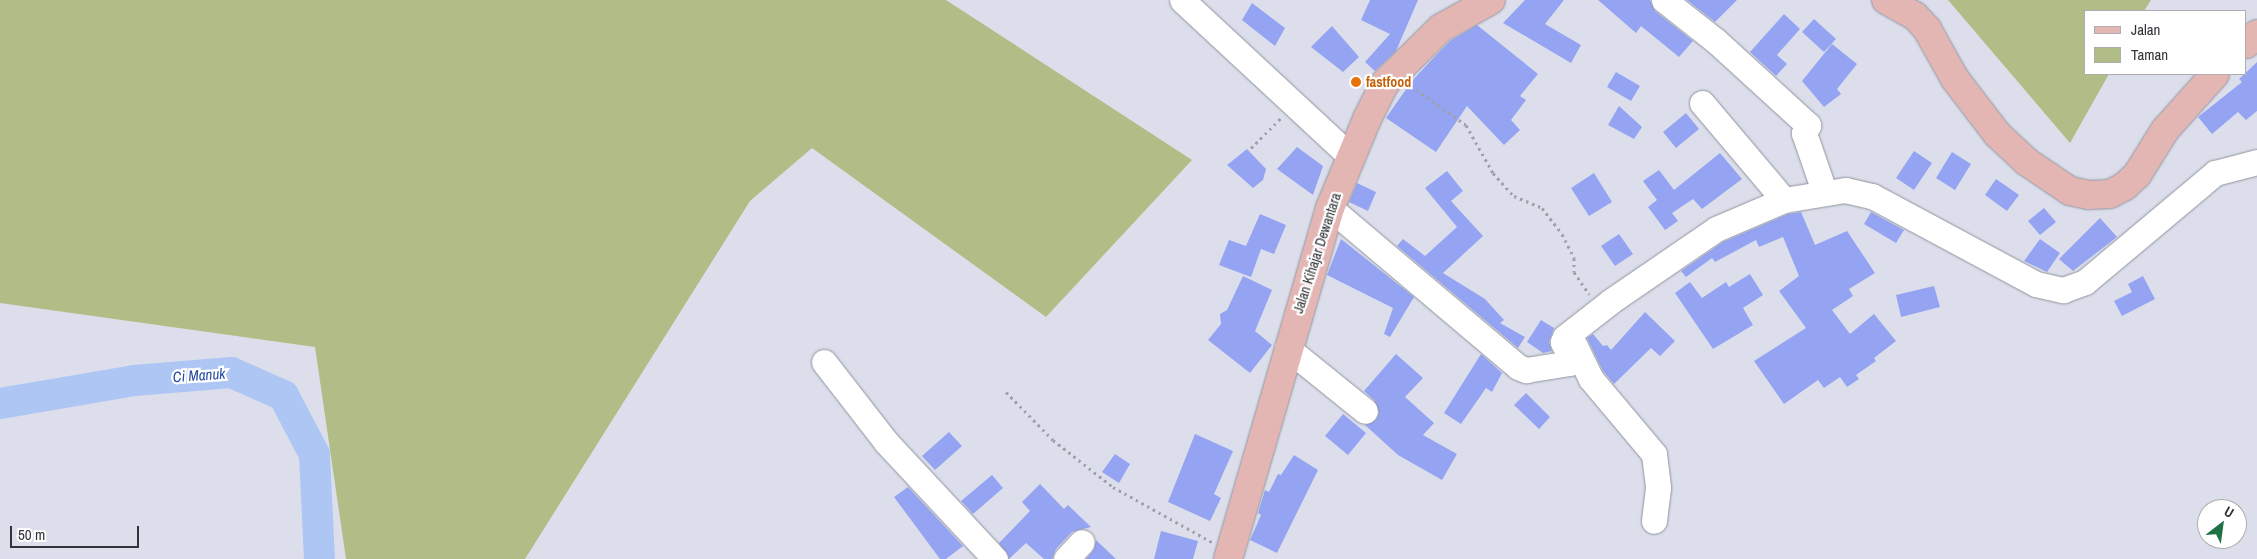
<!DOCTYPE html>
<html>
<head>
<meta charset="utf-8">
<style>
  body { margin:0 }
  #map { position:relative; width:2257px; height:559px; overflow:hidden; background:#dcdfeb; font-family:"Archivo Narrow",sans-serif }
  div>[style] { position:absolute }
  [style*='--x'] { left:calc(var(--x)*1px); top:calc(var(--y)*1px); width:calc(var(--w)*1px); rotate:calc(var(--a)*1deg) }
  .green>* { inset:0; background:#b1bd86 }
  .river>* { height:31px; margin:-15.5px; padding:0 15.5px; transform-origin:15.5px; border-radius:15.5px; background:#aec6f3 }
  .building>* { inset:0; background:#94a4f2 }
  .path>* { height:3px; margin-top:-1.5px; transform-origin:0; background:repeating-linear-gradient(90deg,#9ea1aa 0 2.5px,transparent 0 6.5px) }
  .roads { filter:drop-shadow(0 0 1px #91949f) drop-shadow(0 0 1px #91949f) }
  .minor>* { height:25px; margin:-12.5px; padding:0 12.5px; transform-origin:12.5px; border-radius:12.5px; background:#fff }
  .major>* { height:28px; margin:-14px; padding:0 14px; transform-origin:14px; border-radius:14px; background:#e3b6b4 }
  .dots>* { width:14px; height:14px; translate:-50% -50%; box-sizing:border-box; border:2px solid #fff; border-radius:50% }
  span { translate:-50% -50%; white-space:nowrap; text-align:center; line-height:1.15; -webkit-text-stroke:4.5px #fff; paint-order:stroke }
  .food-label { font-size:14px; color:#c56008; font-weight:700 }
  .left { translate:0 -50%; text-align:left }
  .street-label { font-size:14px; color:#323338 }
  .water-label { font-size:15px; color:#254a9f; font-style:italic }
  .legend { position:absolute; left:2084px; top:10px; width:162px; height:65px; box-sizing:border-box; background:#fff; border:1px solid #adadaf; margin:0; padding:6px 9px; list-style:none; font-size:15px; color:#323338 }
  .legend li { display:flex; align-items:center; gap:10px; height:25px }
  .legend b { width:25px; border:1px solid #adadaf }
  .north { position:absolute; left:2197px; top:499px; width:50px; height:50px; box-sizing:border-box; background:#fff; border:1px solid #adadaf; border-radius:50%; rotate:30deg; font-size:14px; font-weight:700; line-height:20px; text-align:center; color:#323338 }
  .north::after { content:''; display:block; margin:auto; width:18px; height:22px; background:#1e7244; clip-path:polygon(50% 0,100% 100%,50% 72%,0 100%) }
  .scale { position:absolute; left:10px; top:526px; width:129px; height:22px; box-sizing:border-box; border:2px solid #323338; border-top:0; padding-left:6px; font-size:15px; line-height:18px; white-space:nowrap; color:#323338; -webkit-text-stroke:4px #fff; paint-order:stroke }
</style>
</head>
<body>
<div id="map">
  <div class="green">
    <div style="clip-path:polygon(0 0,946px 0,1192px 160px,1046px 317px,812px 148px,750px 201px,525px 559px,346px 559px,315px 347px,0 303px)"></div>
    <div style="clip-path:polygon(1948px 0,2151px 0,2144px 11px,2086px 11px,2086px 74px,2109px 74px,2070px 143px)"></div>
  </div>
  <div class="river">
    <div style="--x:0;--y:403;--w:136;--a:-9.7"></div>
    <div style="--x:134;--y:380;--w:97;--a:-4.7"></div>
    <div style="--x:231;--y:372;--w:57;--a:23.9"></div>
    <div style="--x:283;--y:395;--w:67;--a:62.3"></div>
    <div style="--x:314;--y:454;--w:105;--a:87.3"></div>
  </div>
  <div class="building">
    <div style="clip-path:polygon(1370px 0,1418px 0,1396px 51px,1375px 71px,1365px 62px,1390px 34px,1361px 20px)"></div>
    <div style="clip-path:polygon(1525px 0,1564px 0,1545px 24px,1581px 45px,1571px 63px,1503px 23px)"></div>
    <div style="clip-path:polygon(1598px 0,1650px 0,1655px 11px,1693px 41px,1679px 57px,1641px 26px,1636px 33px)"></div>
    <div style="clip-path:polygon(1687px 0,1737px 0,1715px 22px)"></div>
    <div style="clip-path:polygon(1252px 3px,1285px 28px,1275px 46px,1242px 20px)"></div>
    <div style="clip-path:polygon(1784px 14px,1800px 29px,1777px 55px,1787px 64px,1776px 76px,1750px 52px)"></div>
    <div style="clip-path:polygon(1814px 19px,1836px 39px,1824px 52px,1802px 32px)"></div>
    <div style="clip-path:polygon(1477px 25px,1538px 74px,1520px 96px,1526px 100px,1511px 120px,1520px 130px,1504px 145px,1467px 106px,1436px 152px,1386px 118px,1411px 82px,1438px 53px,1450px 41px)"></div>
    <div style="clip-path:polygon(1332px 26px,1359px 57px,1343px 72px,1311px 47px)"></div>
    <div style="clip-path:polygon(1832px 44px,1857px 64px,1837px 89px,1841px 94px,1824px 107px,1802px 81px)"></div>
    <div style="clip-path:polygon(2257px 62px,2257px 111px,2246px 120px,2238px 112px,2212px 134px,2198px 117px,2242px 82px,2239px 79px)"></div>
    <div style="clip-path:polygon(1616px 72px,1640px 86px,1631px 101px,1607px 87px)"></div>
    <div style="clip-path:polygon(1619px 106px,1642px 127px,1634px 139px,1608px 125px)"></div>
    <div style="clip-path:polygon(1686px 113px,1699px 129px,1676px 148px,1663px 132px)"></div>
    <div style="clip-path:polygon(1297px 147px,1323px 166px,1313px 195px,1277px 169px)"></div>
    <div style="clip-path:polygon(1247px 149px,1266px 169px,1263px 180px,1253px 188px,1227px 165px)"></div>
    <div style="clip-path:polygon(1914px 151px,1932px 163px,1914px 190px,1896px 178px)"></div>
    <div style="clip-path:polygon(1952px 152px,1971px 164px,1955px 190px,1936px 178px)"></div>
    <div style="clip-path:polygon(1720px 153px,1742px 179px,1702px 209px,1693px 199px,1672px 213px,1678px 221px,1665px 230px,1648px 207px,1657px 200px,1643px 181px,1659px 170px,1674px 190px)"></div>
    <div style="clip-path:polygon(1447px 171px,1463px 191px,1451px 201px,1483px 236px,1443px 273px,1485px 299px,1504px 320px,1500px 323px,1525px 337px,1518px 348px,1397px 246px,1403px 239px,1425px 256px,1457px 227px,1425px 188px)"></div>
    <div style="clip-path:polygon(1594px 173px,1612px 202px,1589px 216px,1571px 188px)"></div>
    <div style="clip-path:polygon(1996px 179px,2019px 195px,2007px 211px,1985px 195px)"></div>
    <div style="clip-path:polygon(1357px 183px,1376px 192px,1368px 211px,1349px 202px)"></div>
    <div style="clip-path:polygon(2044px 208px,2056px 222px,2040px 235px,2028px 221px)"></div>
    <div style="clip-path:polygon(1801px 212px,1815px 245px,1847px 231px,1875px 273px,1849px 289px,1853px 296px,1832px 310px,1850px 334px,1874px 314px,1896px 341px,1874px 358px,1876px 361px,1856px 375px,1859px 379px,1847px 387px,1840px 377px,1824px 388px,1818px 380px,1784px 404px,1754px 361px,1806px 328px,1779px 291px,1799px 276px,1783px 237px,1759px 247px,1756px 240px,1715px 262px,1712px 258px,1686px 277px,1681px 271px,1723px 242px,1788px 214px)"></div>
    <div style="clip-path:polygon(1871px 212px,1904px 230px,1896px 243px,1864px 224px)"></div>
    <div style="clip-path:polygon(1260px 214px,1286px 225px,1274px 254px,1261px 249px,1251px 277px,1219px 265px,1229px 240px,1246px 246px)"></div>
    <div style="clip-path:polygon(2100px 218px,2117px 237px,2073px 271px,2059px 259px)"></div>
    <div style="clip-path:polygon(1619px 234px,1633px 254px,1615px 266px,1601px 246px)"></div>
    <div style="clip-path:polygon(1341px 239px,1414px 297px,1390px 337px,1384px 334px,1393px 308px,1327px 275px)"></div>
    <div style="clip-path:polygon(2040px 239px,2060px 253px,2047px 272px,2024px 261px)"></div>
    <div style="clip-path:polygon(1750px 274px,1763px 295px,1743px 308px,1753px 325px,1713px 349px,1675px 293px,1690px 282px,1702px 298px,1726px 282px,1729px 287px)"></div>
    <div style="clip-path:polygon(1243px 276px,1272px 290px,1255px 331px,1272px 345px,1250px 373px,1208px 340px,1221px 324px,1220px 314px,1227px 310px)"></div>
    <div style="clip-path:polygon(2143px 276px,2155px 299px,2122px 316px,2114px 301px,2132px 292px,2128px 284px)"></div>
    <div style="clip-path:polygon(1934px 286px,1940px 307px,1901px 317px,1896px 295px)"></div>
    <div style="clip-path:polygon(1645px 312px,1675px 341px,1660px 356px,1651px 348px,1614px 384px,1603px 371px,1587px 338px,1593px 334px,1603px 346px,1607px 345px,1611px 350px)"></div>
    <div style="clip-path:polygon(1541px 320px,1554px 328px,1549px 342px,1552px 351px,1543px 353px,1527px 342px)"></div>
    <div style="clip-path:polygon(1396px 354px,1423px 378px,1405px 397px,1434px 423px,1423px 435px,1457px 454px,1442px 480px,1398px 455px,1365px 425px,1376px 420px,1379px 413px,1374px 400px,1364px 391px)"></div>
    <div style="clip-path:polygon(1481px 354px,1502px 373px,1492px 392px,1486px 388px,1461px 424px,1444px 413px)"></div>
    <div style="clip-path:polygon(1526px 393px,1550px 417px,1539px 429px,1514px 405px)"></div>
    <div style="clip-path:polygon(1343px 414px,1366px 433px,1348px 455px,1325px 436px)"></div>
    <div style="clip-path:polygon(949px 432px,962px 446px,935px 470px,922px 456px)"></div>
    <div style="clip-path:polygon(1195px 434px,1233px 451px,1214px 494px,1221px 498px,1210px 521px,1168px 502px)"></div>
    <div style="clip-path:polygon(1115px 454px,1130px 464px,1119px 483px,1102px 472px)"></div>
    <div style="clip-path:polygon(1294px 455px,1318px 470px,1277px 553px,1250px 540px,1261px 515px,1258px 513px,1265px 490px,1269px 492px,1278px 474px,1281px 475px)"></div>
    <div style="clip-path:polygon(992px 475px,1003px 488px,973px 514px,961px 501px)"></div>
    <div style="clip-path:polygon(1040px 484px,1064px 509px,1068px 505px,1091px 527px,1072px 532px,1056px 549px,1052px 559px,1044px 559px,1026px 543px,1009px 559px,999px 543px,1030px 511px,1022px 502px)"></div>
    <div style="clip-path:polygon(908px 487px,963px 546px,946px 559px,940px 559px,894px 497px)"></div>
    <div style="clip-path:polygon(1161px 531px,1198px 541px,1193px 559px,1154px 559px)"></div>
    <div style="clip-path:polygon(1096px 540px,1116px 559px,1086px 559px,1093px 551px)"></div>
  </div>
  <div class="path">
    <div style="--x:1411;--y:86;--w:67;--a:35.3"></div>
    <div style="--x:1466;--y:125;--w:55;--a:60.6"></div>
    <div style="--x:1493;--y:173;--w:31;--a:48"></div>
    <div style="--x:1514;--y:196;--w:30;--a:23"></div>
    <div style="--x:1542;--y:208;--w:33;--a:52"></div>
    <div style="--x:1562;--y:234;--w:27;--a:63"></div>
    <div style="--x:1574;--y:258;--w:14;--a:90"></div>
    <div style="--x:1574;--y:272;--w:27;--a:56"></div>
    <div style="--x:1251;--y:148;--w:42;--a:-45"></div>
    <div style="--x:1006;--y:392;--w:67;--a:45.6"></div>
    <div style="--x:1053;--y:440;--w:76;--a:38.1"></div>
    <div style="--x:1113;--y:487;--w:113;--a:29.1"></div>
  </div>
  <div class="roads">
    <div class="minor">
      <div style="--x:1182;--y:0;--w:229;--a:42.9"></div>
      <div style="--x:1664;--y:0;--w:66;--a:38.3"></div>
      <div style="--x:1716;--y:41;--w:125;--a:42.4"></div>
      <div style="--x:1808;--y:125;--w:9;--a:117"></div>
      <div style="--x:1804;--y:133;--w:61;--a:71"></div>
      <div style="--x:1702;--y:103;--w:127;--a:49.8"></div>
      <div style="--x:1330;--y:208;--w:246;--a:40.2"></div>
      <div style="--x:1518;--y:367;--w:9;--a:21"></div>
      <div style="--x:1526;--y:370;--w:44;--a:-9.2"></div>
      <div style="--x:1569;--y:363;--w:5;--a:-68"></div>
      <div style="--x:1571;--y:358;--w:18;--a:-117"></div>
      <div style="--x:1563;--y:342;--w:5;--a:-68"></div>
      <div style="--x:1565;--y:337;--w:58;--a:-38"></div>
      <div style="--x:1611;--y:301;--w:127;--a:-34.4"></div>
      <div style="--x:1716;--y:229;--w:74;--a:-23.1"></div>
      <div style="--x:1784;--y:200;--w:62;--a:-9.3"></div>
      <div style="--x:1845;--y:190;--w:28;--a:13"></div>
      <div style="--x:1872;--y:196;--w:186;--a:28.2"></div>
      <div style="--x:2036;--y:284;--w:28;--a:13"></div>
      <div style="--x:2063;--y:290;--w:23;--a:-20"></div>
      <div style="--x:2085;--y:282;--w:170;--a:-40"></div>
      <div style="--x:2215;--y:173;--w:43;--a:-14.7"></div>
      <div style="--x:1572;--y:340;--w:43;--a:64"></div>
      <div style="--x:1591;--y:379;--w:98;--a:50"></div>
      <div style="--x:1654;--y:454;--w:34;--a:83"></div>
      <div style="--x:1658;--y:488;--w:33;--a:97"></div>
      <div style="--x:1287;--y:348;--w:100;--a:38.9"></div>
      <div style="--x:824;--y:362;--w:101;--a:52.2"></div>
      <div style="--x:886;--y:442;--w:160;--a:47"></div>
      <div style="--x:1066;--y:559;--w:23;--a:-47"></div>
    </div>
    <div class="major">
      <div style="--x:1886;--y:0;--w:33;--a:29"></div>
      <div style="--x:1915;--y:16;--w:18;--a:47"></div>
      <div style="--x:1927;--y:29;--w:57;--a:60.8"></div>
      <div style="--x:1955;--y:79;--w:69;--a:52.6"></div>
      <div style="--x:1997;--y:134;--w:41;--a:43"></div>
      <div style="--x:2027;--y:162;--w:52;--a:34"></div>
      <div style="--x:2070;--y:191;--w:19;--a:12"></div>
      <div style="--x:2089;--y:195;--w:21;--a:-3"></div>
      <div style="--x:2110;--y:194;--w:17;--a:-28"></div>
      <div style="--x:2125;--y:186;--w:16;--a:-43"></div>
      <div style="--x:2137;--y:175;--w:53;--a:-58.1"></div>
      <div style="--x:2165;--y:130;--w:75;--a:-48.2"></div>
      <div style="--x:2246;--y:44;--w:15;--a:-42"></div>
      <div style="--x:1228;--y:559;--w:366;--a:-73.8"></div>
      <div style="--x:1330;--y:208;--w:96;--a:-67.4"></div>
      <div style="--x:1367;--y:119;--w:40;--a:-63.4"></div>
      <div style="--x:1385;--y:83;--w:78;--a:-44.5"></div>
      <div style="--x:1441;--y:28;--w:57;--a:-29.2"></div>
    </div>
  </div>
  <div class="dots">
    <div style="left:1356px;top:82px;background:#e8710a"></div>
  </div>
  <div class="food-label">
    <span class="left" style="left:1366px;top:82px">fastfood</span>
  </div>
  <div class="street-label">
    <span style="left:1317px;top:253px;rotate:-72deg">Jalan Kihajar Dewantara</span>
  </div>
  <div class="water-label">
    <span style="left:199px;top:375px;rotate:-4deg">Ci Manuk</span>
  </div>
  <ul class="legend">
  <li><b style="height:6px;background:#e3b6b4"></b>Jalan</li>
  <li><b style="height:14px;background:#b1bd86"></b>Taman</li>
  </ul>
  <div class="north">U</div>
  <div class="scale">50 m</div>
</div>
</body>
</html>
